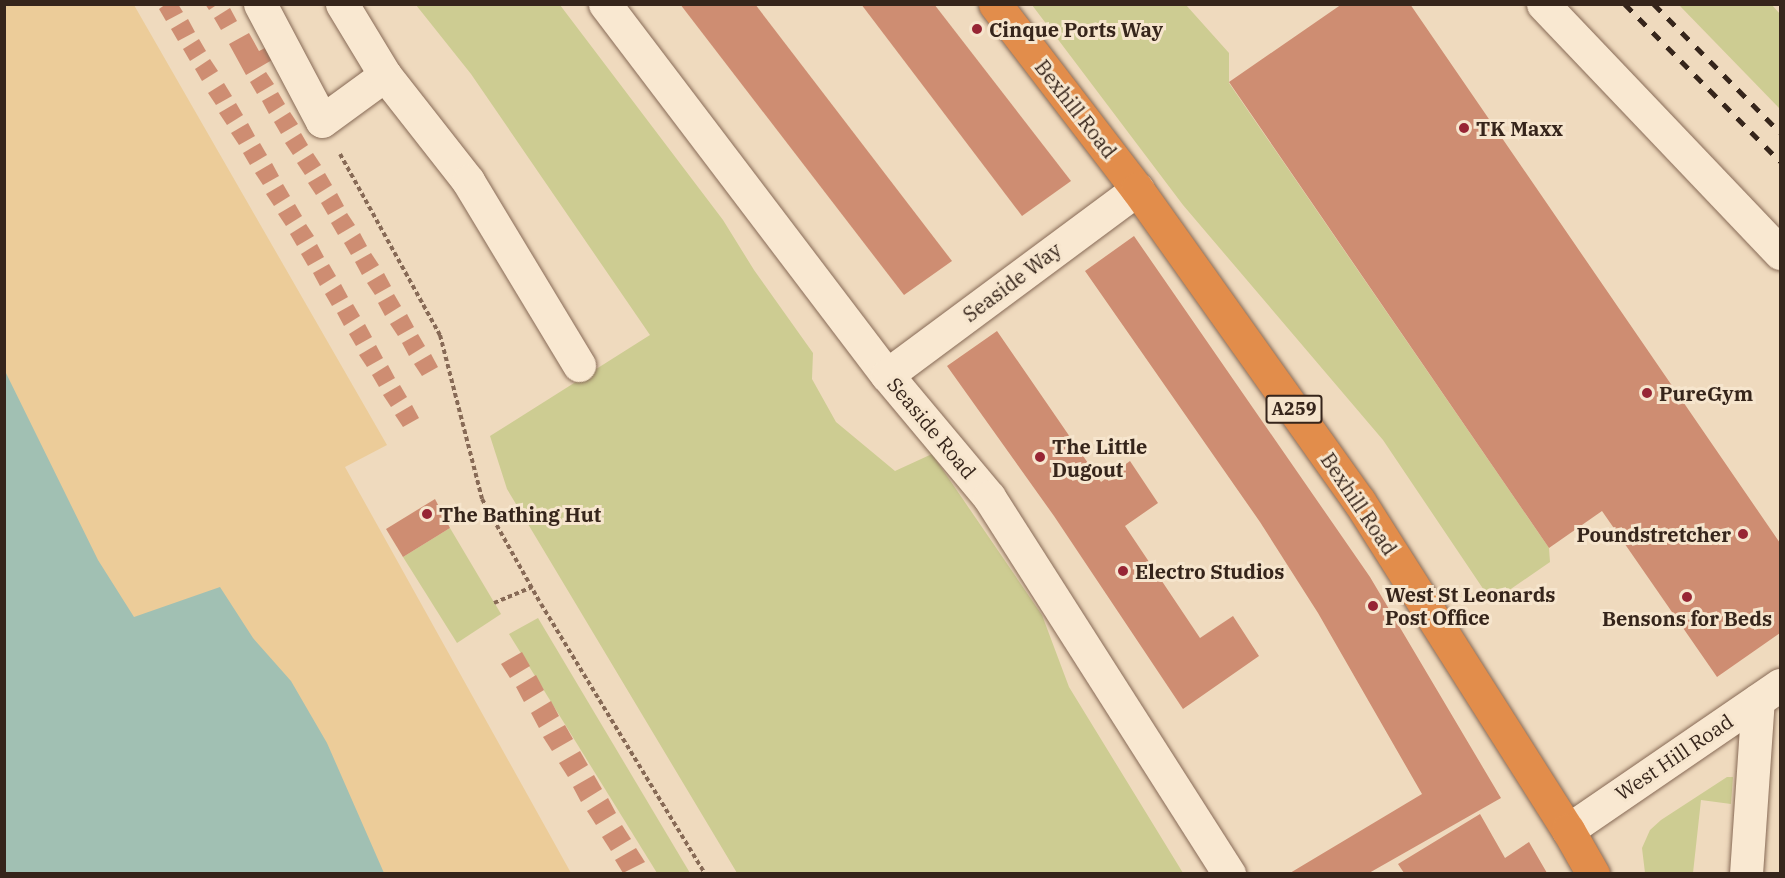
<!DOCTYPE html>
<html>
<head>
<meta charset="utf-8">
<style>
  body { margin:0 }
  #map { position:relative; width:1785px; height:878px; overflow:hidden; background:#efdabe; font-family:"IBM Plex Serif",serif }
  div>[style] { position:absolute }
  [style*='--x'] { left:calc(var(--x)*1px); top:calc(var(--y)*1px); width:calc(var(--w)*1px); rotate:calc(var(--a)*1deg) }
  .green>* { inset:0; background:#cdcc92 }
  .sand>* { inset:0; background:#eccc99 }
  .water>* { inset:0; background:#a1c0b3 }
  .building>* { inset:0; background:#ce8d72 }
  .path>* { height:4px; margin-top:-2px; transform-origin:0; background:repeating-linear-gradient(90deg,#876a56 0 4.5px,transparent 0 7.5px) }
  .roads { filter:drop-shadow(0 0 2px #876a56) drop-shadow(0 0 2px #876a56) }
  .minor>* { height:33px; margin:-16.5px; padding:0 16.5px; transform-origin:16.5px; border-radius:16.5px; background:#f9e8d1 }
  .highway>* { height:33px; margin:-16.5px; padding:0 16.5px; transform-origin:16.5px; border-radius:16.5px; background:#e28d4b }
  .rail>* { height:4.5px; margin-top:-2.25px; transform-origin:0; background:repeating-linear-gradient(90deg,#36251b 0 10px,transparent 0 20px) }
  .dots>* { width:16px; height:16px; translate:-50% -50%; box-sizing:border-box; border:3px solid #f6e5cd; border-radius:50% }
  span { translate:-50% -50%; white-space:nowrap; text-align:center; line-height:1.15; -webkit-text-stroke:6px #f6e5cd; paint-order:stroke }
  .shield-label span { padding:2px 4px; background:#f6e5cd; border:2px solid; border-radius:4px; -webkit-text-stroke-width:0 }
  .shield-label { font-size:18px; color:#36251b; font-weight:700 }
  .poi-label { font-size:20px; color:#36251b; font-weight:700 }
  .left { translate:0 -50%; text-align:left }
  .right { translate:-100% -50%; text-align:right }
  .street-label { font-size:20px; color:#36251b }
  .frame { position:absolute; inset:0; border:6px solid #36251b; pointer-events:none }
</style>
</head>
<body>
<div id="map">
  <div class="green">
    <div style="clip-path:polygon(416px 5px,560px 5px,723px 220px,754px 270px,813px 353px,812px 379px,836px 422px,895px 471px,932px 454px,1042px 615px,1069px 687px,1183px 873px,737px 873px,507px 489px,490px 436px,650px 335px,471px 74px)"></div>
    <div style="clip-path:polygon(1032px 5px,1186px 5px,1229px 53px,1229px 83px,1549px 548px,1550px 562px,1492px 602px,1383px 440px,1183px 205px)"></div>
    <div style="clip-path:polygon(1679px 5px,1772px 5px,1780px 14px,1780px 109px)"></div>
    <div style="clip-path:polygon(450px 528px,501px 614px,457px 643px,403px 557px)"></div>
    <div style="clip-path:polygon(538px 618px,690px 873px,657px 873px,509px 634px)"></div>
    <div style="clip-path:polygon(1727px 777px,1733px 777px,1731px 804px,1701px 800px,1693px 873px,1645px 873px,1642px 848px,1650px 830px,1661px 820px)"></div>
  </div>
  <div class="sand">
    <div style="clip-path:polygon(5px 5px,134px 5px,387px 445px,345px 467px,571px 873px,5px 874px)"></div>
  </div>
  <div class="water">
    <div style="clip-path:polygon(4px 369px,98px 560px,134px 617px,220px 587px,253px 638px,291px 681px,327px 743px,384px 873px,5px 873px)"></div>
  </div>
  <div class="building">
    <div style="clip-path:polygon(166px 4px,178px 4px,183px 12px,166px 21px,159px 9px)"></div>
    <div style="clip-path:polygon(205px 4px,218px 4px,209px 10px)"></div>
    <div style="clip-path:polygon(680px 4px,755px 4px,952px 261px,904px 295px)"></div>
    <div style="clip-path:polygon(861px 4px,934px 4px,1071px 181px,1022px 216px)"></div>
    <div style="clip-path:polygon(1342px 4px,1410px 4px,1780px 543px,1780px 633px,1717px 677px,1602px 511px,1549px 548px,1229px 82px)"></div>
    <div style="clip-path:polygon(230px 8px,237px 21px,221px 30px,214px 18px)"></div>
    <div style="clip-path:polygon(188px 19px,195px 32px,178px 41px,171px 29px)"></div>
    <div style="clip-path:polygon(249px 33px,259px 51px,265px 48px,272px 60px,246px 75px,229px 44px)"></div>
    <div style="clip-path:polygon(199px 39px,206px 51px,190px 61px,183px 49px)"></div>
    <div style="clip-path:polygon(210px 59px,218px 71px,202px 81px,195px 69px)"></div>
    <div style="clip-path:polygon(266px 72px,274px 84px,257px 94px,250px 82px)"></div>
    <div style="clip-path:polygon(224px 83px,232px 96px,216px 105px,208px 93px)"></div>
    <div style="clip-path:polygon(278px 92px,285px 104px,269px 114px,262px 101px)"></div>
    <div style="clip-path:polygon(236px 103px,243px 115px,227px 125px,219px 113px)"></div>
    <div style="clip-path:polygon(290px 112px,298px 124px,281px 134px,274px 122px)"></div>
    <div style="clip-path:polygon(248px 123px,255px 136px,239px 145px,231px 133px)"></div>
    <div style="clip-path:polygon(301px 133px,308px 145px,293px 155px,285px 143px)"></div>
    <div style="clip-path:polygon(260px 143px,267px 155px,250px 165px,243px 153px)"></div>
    <div style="clip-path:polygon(313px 153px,321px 165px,305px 175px,297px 163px)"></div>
    <div style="clip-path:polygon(272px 163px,279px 176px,263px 185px,255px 173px)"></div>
    <div style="clip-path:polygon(325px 173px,332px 185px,316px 195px,308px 183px)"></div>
    <div style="clip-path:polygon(283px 184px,290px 196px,274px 206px,266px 194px)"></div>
    <div style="clip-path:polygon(337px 193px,344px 206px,328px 215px,321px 203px)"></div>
    <div style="clip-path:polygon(295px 204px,302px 216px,286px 226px,278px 214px)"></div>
    <div style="clip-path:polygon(347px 213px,355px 225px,338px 235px,331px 223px)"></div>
    <div style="clip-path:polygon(306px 224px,314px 236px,297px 246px,290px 234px)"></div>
    <div style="clip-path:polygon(360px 233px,367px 246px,351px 255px,344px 243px)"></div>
    <div style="clip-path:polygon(1134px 236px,1370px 577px,1501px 798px,1369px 873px,1290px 873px,1422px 794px,1318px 613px,1260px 522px,1085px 271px)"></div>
    <div style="clip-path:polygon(317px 244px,324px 257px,308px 266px,301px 254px)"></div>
    <div style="clip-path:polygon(371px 253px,379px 265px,362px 275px,355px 262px)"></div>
    <div style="clip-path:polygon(329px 264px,336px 276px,320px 286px,313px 273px)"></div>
    <div style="clip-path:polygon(384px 273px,391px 286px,375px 295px,367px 283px)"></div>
    <div style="clip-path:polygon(341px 284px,348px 297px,332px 306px,325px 294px)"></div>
    <div style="clip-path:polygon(394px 294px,401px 306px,385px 316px,378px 303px)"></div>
    <div style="clip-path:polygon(353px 304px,360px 316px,344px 326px,337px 313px)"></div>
    <div style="clip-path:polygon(407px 314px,414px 327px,398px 336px,390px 324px)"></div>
    <div style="clip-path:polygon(365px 324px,372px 337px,356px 346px,349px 334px)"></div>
    <div style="clip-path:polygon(997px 331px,1101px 482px,1130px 461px,1158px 503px,1125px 526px,1200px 638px,1233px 616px,1259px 656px,1183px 709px,1054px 516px,947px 366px)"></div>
    <div style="clip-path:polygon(418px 334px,425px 346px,409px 356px,402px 343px)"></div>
    <div style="clip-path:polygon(376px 345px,383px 358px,367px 367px,359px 355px)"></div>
    <div style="clip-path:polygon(431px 354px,438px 367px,422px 376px,414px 364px)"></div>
    <div style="clip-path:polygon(388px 365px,395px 378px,379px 387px,372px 375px)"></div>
    <div style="clip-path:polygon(400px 385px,407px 397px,391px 407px,383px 395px)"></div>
    <div style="clip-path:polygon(412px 405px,419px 418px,403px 427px,395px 415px)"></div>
    <div style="clip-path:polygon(435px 499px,450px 528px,403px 557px,386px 529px)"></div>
    <div style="clip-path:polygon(522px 652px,530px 666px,510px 678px,501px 664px)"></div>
    <div style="clip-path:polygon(536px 675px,544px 690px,524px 702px,516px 687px)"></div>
    <div style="clip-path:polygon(551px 701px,559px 716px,539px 728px,531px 713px)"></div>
    <div style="clip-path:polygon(565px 725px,573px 739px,552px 751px,543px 737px)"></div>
    <div style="clip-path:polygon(580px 751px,588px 765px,568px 777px,559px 763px)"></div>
    <div style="clip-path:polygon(594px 775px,602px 789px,581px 802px,573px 787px)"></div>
    <div style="clip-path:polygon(608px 798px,616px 813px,596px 825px,587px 811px)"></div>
    <div style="clip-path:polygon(1480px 814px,1505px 858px,1529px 842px,1547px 873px,1404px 873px,1398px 864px)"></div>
    <div style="clip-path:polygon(622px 825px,631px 839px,611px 851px,602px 837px)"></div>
    <div style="clip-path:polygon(636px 848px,645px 862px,623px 873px,615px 860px)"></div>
  </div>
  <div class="path">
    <div style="--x:340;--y:154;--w:207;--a:61.1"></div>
    <div style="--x:440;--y:335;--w:169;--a:75.6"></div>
    <div style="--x:482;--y:499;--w:120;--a:60.7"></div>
    <div style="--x:541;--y:604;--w:316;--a:58.7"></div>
    <div style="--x:494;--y:603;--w:41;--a:-22.8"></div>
  </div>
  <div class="roads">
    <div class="minor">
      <div style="--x:260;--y:4;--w:132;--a:62.1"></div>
      <div style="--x:322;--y:121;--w:78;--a:-36.1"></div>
      <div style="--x:342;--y:4;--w:83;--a:58.8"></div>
      <div style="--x:385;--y:75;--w:135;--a:51.9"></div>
      <div style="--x:468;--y:181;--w:215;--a:58.9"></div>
      <div style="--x:605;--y:4;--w:466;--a:52.8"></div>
      <div style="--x:887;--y:375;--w:159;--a:50.1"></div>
      <div style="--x:989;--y:497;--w:447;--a:57.5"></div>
      <div style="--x:1543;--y:4;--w:344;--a:46.4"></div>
      <div style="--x:887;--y:375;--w:312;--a:-36.6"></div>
      <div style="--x:1568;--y:830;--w:257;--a:-34.4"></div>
      <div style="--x:1746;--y:874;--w:174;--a:-86.1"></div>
    </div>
    <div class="highway">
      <div style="--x:995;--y:4;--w:233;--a:52.5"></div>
      <div style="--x:1137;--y:189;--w:383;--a:54.6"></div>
      <div style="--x:1359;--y:501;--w:390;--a:57.6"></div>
      <div style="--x:1568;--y:830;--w:51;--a:60.4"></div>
    </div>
  </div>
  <div class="rail">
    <div style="--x:1625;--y:4;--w:221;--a:45.4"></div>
    <div style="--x:1654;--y:4;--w:180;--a:45.5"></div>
  </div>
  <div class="dots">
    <div style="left:977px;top:29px;background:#972534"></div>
    <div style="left:1464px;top:128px;background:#972534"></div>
    <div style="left:1647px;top:393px;background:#972534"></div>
    <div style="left:1040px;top:457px;background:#972534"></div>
    <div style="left:427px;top:514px;background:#972534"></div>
    <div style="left:1743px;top:534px;background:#972534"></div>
    <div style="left:1123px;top:571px;background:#972534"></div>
    <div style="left:1687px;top:597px;background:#972534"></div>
    <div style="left:1373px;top:606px;background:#972534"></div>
  </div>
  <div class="shield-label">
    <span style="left:1294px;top:409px">A259</span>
  </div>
  <div class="poi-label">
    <span class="left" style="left:989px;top:29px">Cinque Ports Way</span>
    <span class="left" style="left:1476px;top:128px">TK Maxx</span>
    <span class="left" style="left:1659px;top:393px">PureGym</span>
    <span class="left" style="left:1052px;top:458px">The Little<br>Dugout</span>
    <span class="left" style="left:439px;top:514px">The Bathing Hut</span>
    <span class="right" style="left:1731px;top:534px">Poundstretcher</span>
    <span class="left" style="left:1135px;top:571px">Electro Studios</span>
    <span class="left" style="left:1385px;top:606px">West St Leonards<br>Post Office</span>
    <span style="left:1687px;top:618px">Bensons for Beds</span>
  </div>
  <div class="street-label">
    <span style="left:1076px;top:109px;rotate:52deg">Bexhill Road</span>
    <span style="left:1012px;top:282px;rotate:-37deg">Seaside Way</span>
    <span style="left:932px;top:428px;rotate:50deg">Seaside Road</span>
    <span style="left:1359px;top:504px;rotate:56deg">Bexhill Road</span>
    <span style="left:1674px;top:757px;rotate:-34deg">West Hill Road</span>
  </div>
  <div class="frame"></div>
</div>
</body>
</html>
